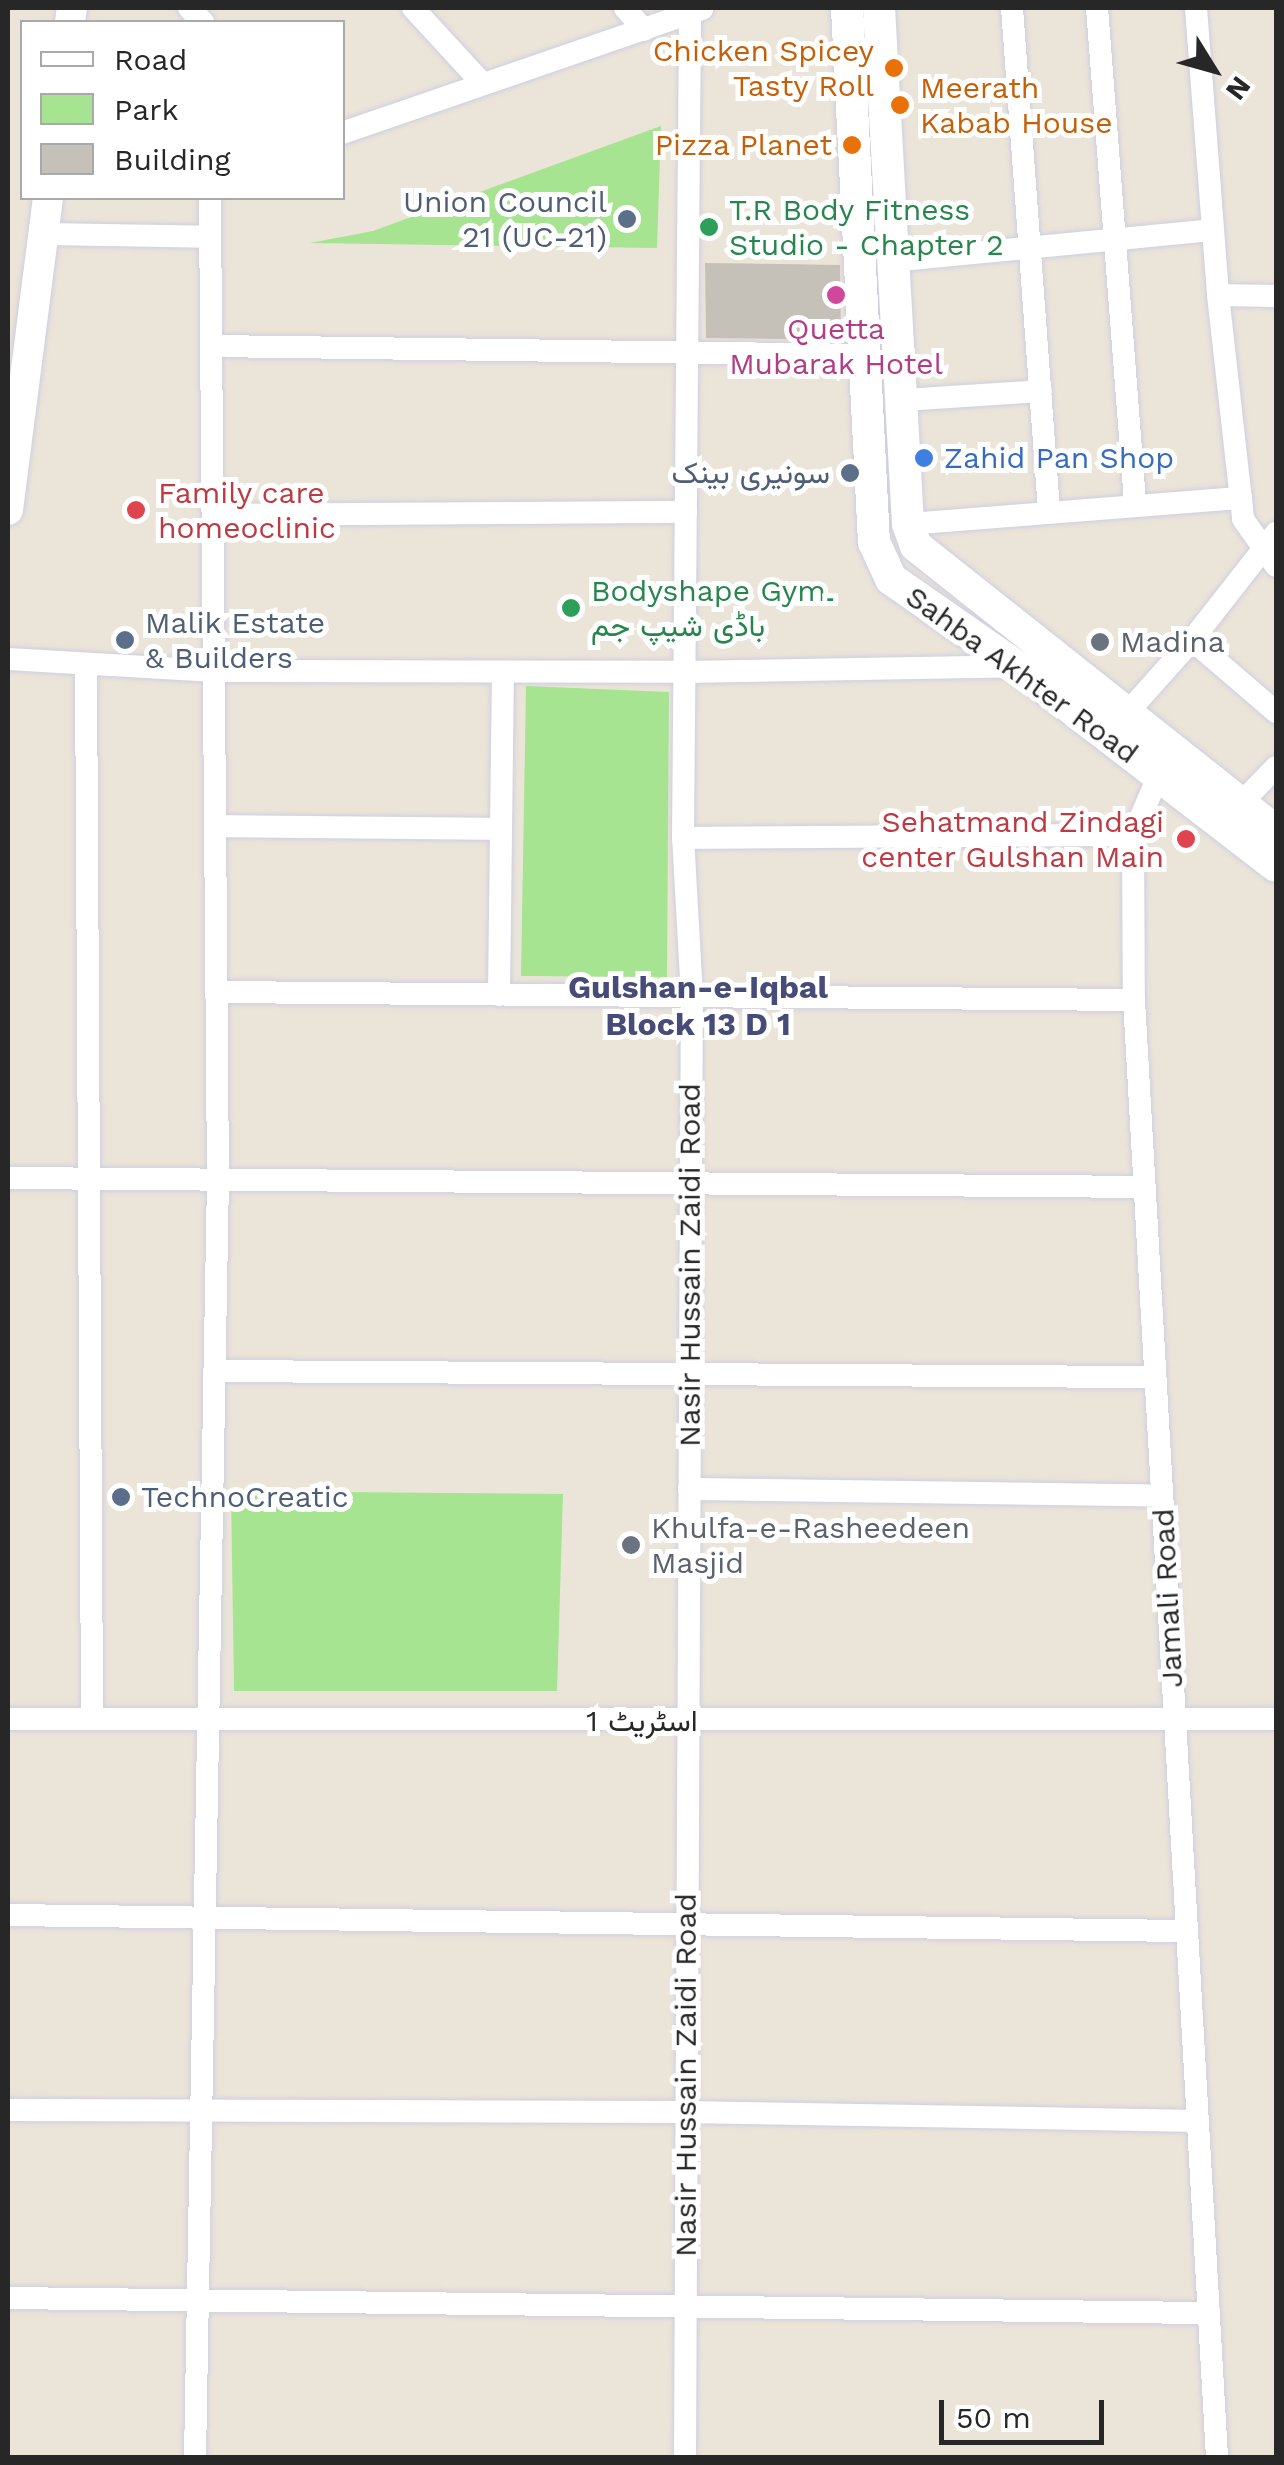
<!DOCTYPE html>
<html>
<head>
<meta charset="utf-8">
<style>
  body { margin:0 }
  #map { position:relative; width:1284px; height:2465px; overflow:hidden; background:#ebe4d8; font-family:"Work Sans",Vazirmatn,sans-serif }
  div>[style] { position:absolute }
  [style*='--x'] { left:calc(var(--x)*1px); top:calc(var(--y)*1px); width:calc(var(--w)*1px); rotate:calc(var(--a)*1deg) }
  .green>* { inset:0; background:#a6e491 }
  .building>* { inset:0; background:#c5c1b8 }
  .roads { filter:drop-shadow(0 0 2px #cdcfe1) drop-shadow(0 0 2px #cdcfe1) }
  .minor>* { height:22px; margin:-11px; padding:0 11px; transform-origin:11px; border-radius:11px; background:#fff }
  .tertiary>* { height:30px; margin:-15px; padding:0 15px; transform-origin:15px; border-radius:15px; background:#fff }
  .secondary>* { height:32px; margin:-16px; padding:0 16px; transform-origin:16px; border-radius:16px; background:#fff }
  .dots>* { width:28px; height:28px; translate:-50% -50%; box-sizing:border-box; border:5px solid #fff; border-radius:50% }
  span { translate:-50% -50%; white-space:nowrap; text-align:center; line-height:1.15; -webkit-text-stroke:10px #fff; paint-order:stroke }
  .food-label { font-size:30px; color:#c56008 }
  .right { translate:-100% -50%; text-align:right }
  .left { translate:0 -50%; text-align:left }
  .service-label { font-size:30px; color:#4e5e75 }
  .leisure-label { font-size:30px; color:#27864d }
  .hotel-label { font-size:30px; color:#b23c85 }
  .shop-label { font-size:30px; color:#366cbe }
  .health-label { font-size:30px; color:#be3a42 }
  .worship-label { font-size:30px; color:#5b616d }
  .street-label { font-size:30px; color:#272727 }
  .neighbourhood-label { font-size:32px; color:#474b78; font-weight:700 }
  .frame { position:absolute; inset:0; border:10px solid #272727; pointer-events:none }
  .legend { position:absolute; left:20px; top:20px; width:325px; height:180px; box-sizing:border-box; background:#fff; border:2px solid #a9a9a9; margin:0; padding:12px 18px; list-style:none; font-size:30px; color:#272727 }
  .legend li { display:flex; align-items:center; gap:20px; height:50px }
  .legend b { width:50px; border:2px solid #a9a9a9 }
  .north { position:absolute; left:1164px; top:20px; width:100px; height:100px; -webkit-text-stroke:8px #fff; paint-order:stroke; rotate:127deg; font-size:28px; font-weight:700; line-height:40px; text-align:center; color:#272727 }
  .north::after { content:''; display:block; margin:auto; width:35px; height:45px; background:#272727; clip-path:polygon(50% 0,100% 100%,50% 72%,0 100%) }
  .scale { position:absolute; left:939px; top:2400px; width:165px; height:45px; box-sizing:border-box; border:5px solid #272727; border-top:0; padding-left:12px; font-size:30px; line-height:35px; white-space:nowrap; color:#272727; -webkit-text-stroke:8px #fff; paint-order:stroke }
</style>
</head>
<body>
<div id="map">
  <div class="green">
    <div style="clip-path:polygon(661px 126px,657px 248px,310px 243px,373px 231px)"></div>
    <div style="clip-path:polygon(526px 686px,669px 692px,667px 977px,521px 976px)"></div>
    <div style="clip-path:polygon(231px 1491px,563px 1494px,557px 1691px,234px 1691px)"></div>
  </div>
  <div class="building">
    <div style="clip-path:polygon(705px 263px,840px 265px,841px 340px,706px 338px)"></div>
  </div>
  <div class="roads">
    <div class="minor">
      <div style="--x:189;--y:8;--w:20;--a:45"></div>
      <div style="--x:413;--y:8;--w:103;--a:47.4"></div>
      <div style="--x:625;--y:8;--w:29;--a:49"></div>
      <div style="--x:1012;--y:8;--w:504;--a:85.79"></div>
      <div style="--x:1097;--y:8;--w:498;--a:85.6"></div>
      <div style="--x:1196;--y:8;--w:288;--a:85.6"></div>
      <div style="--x:1218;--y:295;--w:225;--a:83.6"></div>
      <div style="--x:1243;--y:519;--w:57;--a:54.9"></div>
      <div style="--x:342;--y:133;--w:381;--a:-19"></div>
      <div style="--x:43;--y:234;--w:167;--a:1"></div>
      <div style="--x:891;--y:261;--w:322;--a:-5.5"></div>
      <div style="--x:1218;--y:295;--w:58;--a:1"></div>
      <div style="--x:212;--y:346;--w:651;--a:0.79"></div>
      <div style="--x:903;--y:400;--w:138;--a:-3.7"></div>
      <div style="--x:214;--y:515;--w:472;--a:-0.4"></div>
      <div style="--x:908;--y:524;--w:334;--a:-4.5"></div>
      <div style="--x:1192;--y:640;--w:111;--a:40.6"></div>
      <div style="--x:8;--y:659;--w:207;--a:3.3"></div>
      <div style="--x:215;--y:671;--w:470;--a:0.1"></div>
      <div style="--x:685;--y:672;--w:335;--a:-1"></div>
      <div style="--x:86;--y:666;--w:1052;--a:89.67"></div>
      <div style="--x:1127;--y:713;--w:98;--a:-48.3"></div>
      <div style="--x:1192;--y:640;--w:136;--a:-51.9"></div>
      <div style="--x:1163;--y:765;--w:76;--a:113.2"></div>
      <div style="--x:1133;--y:835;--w:165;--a:89.7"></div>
      <div style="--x:1134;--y:1000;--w:1460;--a:86.74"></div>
      <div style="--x:1241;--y:803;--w:50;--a:-45.8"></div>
      <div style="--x:215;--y:826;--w:286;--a:0.6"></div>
      <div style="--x:683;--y:838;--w:450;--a:-0.4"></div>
      <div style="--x:217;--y:992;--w:917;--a:0.5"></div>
      <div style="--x:499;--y:995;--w:323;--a:-89.3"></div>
      <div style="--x:8;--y:1178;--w:1136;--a:0.45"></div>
      <div style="--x:214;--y:1371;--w:941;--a:0.37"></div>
      <div style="--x:689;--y:1489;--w:473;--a:0.8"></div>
      <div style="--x:8;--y:1719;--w:1268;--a:0"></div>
      <div style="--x:8;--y:1915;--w:1179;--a:0.78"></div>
      <div style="--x:8;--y:2110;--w:678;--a:0.17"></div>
      <div style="--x:686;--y:2112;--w:512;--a:1.01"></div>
      <div style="--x:8;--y:2298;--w:1201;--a:0.72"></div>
      <div style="--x:195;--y:2458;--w:1278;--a:-88.97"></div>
      <div style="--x:218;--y:1180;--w:982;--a:-90.47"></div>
      <div style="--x:685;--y:2458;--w:1461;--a:-89.73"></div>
      <div style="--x:692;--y:997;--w:159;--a:-93.2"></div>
      <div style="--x:683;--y:838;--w:825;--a:-89.51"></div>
    </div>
    <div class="tertiary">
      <div style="--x:70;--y:22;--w:14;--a:-82"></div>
      <div style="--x:8;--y:510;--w:315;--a:-82.7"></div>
    </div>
    <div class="secondary">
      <div style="--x:847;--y:8;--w:535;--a:87.11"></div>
      <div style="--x:874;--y:542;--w:41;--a:65.3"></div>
      <div style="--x:891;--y:579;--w:156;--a:34.8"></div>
      <div style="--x:1019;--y:668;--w:324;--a:37.6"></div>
      <div style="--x:879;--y:8;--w:517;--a:86.78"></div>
      <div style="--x:908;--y:524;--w:23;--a:70"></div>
      <div style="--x:916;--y:546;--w:459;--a:38.4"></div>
    </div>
  </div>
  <div class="dots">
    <div style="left:894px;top:68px;background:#e8710a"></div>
    <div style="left:900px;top:105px;background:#e8710a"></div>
    <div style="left:852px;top:145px;background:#e8710a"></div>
    <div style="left:627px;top:219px;background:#5c6f8a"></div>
    <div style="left:709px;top:227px;background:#2e9e5b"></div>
    <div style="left:836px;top:295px;background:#d1479c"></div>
    <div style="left:924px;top:458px;background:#3f7fe0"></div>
    <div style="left:850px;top:473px;background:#5c6f8a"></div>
    <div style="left:136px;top:510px;background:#e0444e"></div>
    <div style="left:571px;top:608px;background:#2e9e5b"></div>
    <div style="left:125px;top:640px;background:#5c6f8a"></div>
    <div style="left:1100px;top:642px;background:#6b7280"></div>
    <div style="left:1186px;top:839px;background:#e0444e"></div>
    <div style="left:121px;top:1497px;background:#5c6f8a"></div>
    <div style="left:631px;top:1545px;background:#6b7280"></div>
  </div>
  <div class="food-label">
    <span class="right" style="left:874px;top:68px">Chicken Spicey<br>Tasty Roll</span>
    <span class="left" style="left:920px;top:105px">Meerath<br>Kabab House</span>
    <span class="right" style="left:832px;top:145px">Pizza Planet</span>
  </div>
  <div class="service-label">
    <span class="right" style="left:607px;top:219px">Union Council<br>21 (UC-21)</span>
    <span class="right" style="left:830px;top:473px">سونیری بینک</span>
    <span class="left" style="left:145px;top:640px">Malik Estate<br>&amp; Builders</span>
    <span class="left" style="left:141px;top:1497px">TechnoCreatic</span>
  </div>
  <div class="leisure-label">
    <span class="left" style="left:729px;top:227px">T.R Body Fitness<br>Studio - Chapter 2</span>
    <span class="left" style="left:591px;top:608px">Bodyshape Gym۔<br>باڈی شیپ جم</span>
  </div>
  <div class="hotel-label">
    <span style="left:836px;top:346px">Quetta<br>Mubarak Hotel</span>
  </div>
  <div class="shop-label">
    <span class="left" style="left:944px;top:458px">Zahid Pan Shop</span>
  </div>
  <div class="health-label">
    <span class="left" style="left:158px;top:510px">Family care<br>homeoclinic</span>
    <span class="right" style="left:1164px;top:839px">Sehatmand Zindagi<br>center Gulshan Main</span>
  </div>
  <div class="worship-label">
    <span class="left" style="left:1120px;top:642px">Madina</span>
    <span class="left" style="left:651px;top:1545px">Khulfa-e-Rasheedeen<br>Masjid</span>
  </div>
  <div class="street-label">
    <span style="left:1022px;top:675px;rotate:36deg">Sahba Akhter Road</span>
    <span style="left:690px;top:1265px;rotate:-90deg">Nasir Hussain Zaidi Road</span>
    <span style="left:1168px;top:1598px;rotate:-93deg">Jamali Road</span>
    <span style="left:642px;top:1721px">اسٹریٹ 1</span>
    <span style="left:686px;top:2075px;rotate:-90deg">Nasir Hussain Zaidi Road</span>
  </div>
  <div class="neighbourhood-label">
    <span style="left:698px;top:1006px">Gulshan-e-Iqbal<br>Block 13 D 1</span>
  </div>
  <div class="frame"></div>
  <ul class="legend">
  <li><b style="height:12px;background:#fff"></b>Road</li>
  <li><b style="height:28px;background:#a6e491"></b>Park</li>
  <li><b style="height:28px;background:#c5c1b8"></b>Building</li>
  </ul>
  <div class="north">N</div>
  <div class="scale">50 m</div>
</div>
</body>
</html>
